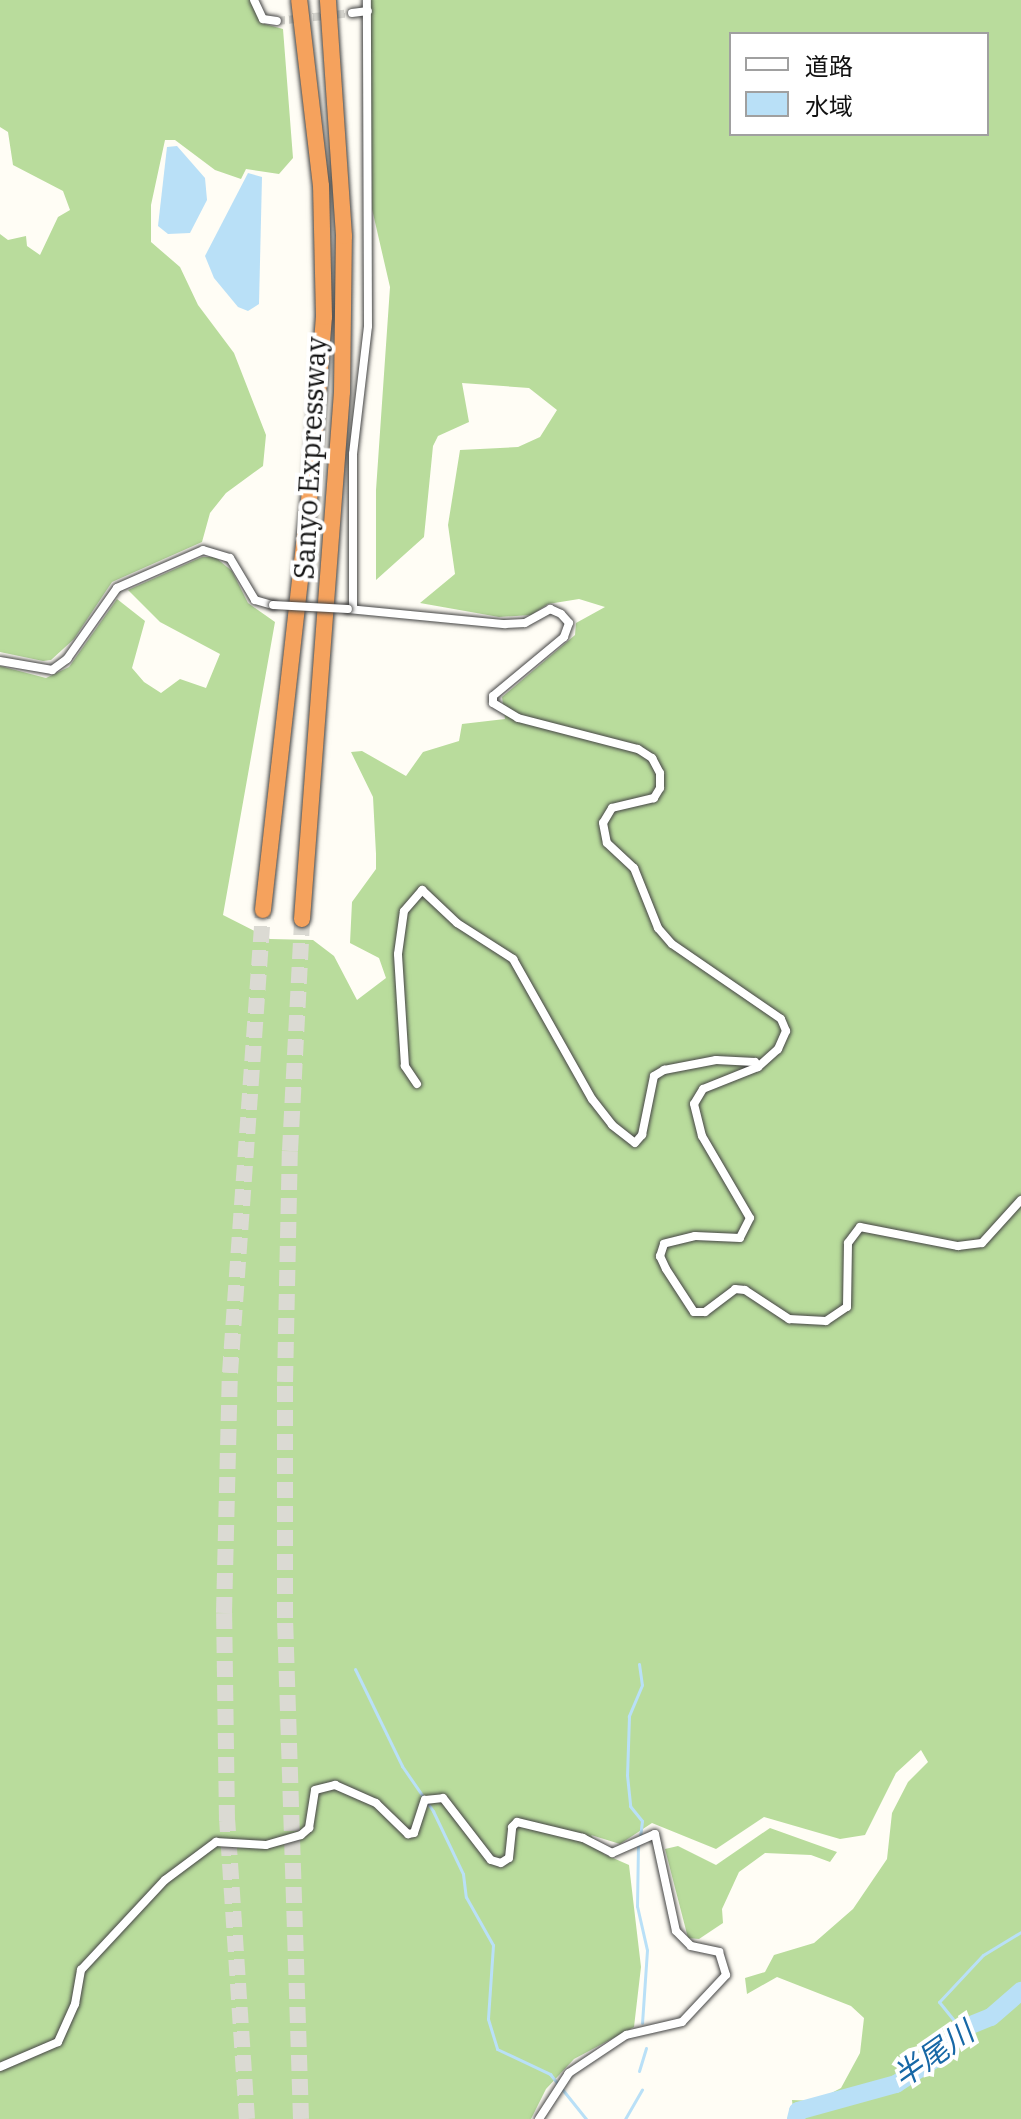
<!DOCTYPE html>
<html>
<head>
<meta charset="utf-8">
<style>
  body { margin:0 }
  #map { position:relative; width:1021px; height:2119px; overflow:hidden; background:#fffdf5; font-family:"IBM Plex Serif","Noto Sans JP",serif }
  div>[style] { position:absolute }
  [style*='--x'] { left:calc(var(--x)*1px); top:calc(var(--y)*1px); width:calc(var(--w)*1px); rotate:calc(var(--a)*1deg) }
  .forest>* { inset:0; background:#b9dc9c }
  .water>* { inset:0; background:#b9e0f7 }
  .stream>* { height:3px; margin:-1.5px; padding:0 1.5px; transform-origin:1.5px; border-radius:1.5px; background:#b9e0f7 }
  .river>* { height:18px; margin:-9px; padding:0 9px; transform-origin:9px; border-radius:9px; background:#b9e0f7 }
  .minor-tunnel>* { height:8px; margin-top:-4px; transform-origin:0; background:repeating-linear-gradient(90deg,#dbdad3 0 8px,transparent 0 12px) }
  .motorway-tunnel>* { height:16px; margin-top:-8px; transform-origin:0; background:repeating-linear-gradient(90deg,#dbdad3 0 16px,transparent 0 24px) }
  .roads { filter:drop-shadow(0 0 2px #444) drop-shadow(0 0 2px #444) }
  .minor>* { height:8px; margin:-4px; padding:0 4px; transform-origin:4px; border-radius:4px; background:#fff }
  .motorway>* { height:16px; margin:-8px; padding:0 8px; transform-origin:8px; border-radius:8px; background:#f5a25d }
  .bridges { filter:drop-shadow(0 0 2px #444) drop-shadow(0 0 2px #444) }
  .minor-bridge>* { height:8px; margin:-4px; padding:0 4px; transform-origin:4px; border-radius:4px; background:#fff }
  span { translate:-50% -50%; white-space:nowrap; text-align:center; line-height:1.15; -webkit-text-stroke:8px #fff; paint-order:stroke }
  .street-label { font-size:28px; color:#111 }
  .water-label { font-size:30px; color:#1768a6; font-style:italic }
  .legend { position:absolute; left:729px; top:32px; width:260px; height:104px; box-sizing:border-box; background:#fff; border:2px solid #a0a0a0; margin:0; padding:10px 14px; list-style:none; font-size:24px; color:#111 }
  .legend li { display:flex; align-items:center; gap:16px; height:40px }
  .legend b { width:40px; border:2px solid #a0a0a0 }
</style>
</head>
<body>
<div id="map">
  <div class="forest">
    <div style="clip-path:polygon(0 0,251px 0,261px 23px,283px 29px,293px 158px,279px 174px,246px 169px,241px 179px,215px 170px,175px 140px,165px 140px,151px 205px,151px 242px,180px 267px,198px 305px,234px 353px,266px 435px,263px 466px,226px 493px,210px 513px,202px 542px,112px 582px,74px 639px,51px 660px,43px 661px,0 652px,0 234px,8px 240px,26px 236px,27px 246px,40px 255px,58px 217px,70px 210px,63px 191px,13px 165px,8px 132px,0 127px)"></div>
    <div style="clip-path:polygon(evenodd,369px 0,1021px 0,1021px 2119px,794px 2119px,792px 2100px,816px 2101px,841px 2088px,860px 2053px,864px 2018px,851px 2006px,777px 1977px,747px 1994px,745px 1978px,765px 1972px,774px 1955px,814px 1943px,853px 1909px,887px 1859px,892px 1813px,908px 1782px,928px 1762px,921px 1750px,896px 1773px,865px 1835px,840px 1839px,764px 1817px,716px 1849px,652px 1823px,620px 1844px,591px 1835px,604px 1854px,629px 1865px,641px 1967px,634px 2027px,574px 2059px,546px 2089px,531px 2119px,0 2119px,0 666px,46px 678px,69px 667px,117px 599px,145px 621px,132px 668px,144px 682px,161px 693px,180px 679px,206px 688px,220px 654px,160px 622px,128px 590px,202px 557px,215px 557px,232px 571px,248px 603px,275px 622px,223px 915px,270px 939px,313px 940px,334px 956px,357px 1000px,386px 978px,379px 958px,350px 943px,352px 902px,376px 869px,376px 854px,373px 797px,351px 752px,362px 751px,406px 776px,423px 752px,459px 741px,462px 724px,505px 719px,502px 697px,575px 635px,576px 623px,605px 607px,579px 599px,548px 604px,531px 615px,499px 617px,420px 603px,455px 574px,448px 525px,460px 450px,518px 447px,540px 437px,557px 410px,529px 388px,462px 383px,469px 422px,438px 436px,433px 446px,424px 537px,376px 580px,376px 490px,390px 287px,372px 209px,369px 0,731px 34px,987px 34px,987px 134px,731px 134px,731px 34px)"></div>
    <div style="clip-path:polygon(770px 1828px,837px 1852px,830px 1862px,811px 1855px,765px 1853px,739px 1872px,722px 1909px,723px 1923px,699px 1939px,688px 1938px,665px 1849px,678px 1846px,716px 1865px)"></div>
  </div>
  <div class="water">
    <div style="clip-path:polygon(177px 146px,205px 178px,207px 200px,190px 233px,168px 234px,158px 226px,167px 147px)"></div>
    <div style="clip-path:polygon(248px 173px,262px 177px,259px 304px,248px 311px,238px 307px,214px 278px,205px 256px)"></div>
  </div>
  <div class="stream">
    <div style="--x:639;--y:1664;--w:21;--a:82"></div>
    <div style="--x:642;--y:1685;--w:34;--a:113"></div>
    <div style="--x:629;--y:1716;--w:59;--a:91.9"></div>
    <div style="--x:627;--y:1775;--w:31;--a:84"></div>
    <div style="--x:630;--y:1806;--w:19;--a:51"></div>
    <div style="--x:642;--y:1821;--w:16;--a:97"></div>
    <div style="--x:355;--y:1669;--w:108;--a:64.1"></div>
    <div style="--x:402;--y:1766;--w:55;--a:55.4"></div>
    <div style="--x:433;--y:1811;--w:70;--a:64.5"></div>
    <div style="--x:463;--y:1874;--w:23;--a:83"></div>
    <div style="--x:466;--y:1897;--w:55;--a:60.6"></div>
    <div style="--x:493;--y:1945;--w:74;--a:93.9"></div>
    <div style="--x:488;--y:2019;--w:31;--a:73"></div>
    <div style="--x:497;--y:2049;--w:59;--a:25.3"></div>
    <div style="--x:550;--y:2074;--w:58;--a:51.3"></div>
    <div style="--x:638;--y:1844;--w:62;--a:90.9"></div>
    <div style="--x:637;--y:1906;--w:45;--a:77.2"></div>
    <div style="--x:647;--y:1950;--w:73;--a:93.9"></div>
    <div style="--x:961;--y:2029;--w:35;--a:-129"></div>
    <div style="--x:939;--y:2002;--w:64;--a:-46.9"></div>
    <div style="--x:983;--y:1955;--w:44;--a:-31.2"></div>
    <div style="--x:639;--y:2071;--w:24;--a:-73"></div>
    <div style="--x:625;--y:2119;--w:34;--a:-60"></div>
  </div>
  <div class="river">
    <div style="--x:796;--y:2119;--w:8;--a:-76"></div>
    <div style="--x:798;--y:2111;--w:102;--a:-15.4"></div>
    <div style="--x:896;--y:2084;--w:61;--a:-32.9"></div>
    <div style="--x:947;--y:2051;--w:26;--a:-58"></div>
    <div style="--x:961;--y:2029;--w:32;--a:-22"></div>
    <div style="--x:991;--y:2017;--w:40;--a:-41"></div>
  </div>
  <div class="minor-tunnel">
    <div style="--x:277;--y:21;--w:75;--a:-6.1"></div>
  </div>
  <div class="motorway-tunnel">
    <div style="--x:247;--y:2119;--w:299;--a:-93.8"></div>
    <div style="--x:227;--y:1821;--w:208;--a:-90.8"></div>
    <div style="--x:224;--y:1613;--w:240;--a:-88.6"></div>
    <div style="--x:230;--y:1373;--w:464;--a:-85.9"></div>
    <div style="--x:301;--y:2119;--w:501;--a:-91.83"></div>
    <div style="--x:285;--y:1618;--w:236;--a:-90"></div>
    <div style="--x:285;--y:1382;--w:231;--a:-88.8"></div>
    <div style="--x:290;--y:1151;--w:232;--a:-87"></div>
  </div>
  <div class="roads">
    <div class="minor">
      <div style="--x:254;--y:0;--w:21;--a:65"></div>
      <div style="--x:263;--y:19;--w:14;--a:8"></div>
      <div style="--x:352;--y:13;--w:16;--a:-7"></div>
      <div style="--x:348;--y:609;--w:158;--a:5.5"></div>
      <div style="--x:505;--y:624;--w:20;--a:-3"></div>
      <div style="--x:525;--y:623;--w:29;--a:-29"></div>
      <div style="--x:550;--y:609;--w:12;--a:24"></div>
      <div style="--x:561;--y:614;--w:12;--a:48"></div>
      <div style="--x:569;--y:623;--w:15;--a:110"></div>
      <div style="--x:564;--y:637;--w:92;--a:140.3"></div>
      <div style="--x:493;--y:696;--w:7;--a:90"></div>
      <div style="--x:493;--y:703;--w:29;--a:31"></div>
      <div style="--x:518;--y:718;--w:124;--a:14.5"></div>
      <div style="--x:638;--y:749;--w:17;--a:33"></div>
      <div style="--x:652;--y:758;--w:17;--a:62"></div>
      <div style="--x:660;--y:773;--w:15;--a:90"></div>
      <div style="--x:660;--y:788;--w:12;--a:121"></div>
      <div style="--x:654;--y:798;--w:43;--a:166.6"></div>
      <div style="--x:612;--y:808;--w:17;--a:121"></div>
      <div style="--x:603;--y:823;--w:20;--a:79"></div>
      <div style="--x:607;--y:843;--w:37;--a:43"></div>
      <div style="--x:634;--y:868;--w:65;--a:68.2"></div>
      <div style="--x:658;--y:928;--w:21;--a:49"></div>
      <div style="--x:672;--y:944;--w:132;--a:34.5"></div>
      <div style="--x:781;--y:1019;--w:13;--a:67"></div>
      <div style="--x:786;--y:1031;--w:20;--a:114"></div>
      <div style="--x:778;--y:1049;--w:27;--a:138"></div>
      <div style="--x:758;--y:1067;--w:59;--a:158.2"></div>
      <div style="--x:703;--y:1089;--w:17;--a:121"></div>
      <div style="--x:694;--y:1104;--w:33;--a:76"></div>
      <div style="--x:702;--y:1136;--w:95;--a:59.7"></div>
      <div style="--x:750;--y:1218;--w:22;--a:117"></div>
      <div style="--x:740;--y:1238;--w:45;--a:-177.5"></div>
      <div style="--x:695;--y:1236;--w:32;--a:166"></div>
      <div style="--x:664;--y:1244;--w:13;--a:108"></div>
      <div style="--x:660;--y:1256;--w:14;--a:65"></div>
      <div style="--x:666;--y:1269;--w:51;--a:56.9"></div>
      <div style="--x:694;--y:1312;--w:11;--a:0"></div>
      <div style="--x:705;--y:1312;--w:38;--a:-37"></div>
      <div style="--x:735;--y:1289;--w:10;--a:6"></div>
      <div style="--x:745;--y:1290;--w:53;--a:33.4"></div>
      <div style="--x:789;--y:1319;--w:37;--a:3"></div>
      <div style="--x:826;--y:1321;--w:25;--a:-34"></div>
      <div style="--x:847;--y:1307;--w:64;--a:-89.1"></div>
      <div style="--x:848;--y:1243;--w:20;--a:-53"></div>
      <div style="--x:860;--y:1227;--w:100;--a:11"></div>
      <div style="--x:958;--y:1246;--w:24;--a:-7"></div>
      <div style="--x:982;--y:1243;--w:58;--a:-47.8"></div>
      <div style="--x:353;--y:609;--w:155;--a:-90"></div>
      <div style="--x:353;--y:454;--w:129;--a:-83.3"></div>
      <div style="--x:368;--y:326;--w:326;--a:-90.2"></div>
      <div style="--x:0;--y:661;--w:53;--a:9.8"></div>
      <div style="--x:52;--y:670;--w:19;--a:-36"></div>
      <div style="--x:67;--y:659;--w:87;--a:-54.8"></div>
      <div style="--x:117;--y:588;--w:94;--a:-23.8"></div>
      <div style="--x:203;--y:550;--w:28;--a:17"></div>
      <div style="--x:230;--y:558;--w:49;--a:59.2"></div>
      <div style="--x:255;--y:600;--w:19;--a:16"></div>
      <div style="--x:417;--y:1084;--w:22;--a:-124"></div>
      <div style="--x:405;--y:1066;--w:112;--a:-93.6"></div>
      <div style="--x:398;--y:954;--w:43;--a:-82.1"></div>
      <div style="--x:404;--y:911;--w:28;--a:-49"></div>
      <div style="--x:422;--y:890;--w:48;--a:43.3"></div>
      <div style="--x:457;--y:923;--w:67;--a:32.7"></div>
      <div style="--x:513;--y:959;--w:161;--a:60.6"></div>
      <div style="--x:592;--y:1099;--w:33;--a:52"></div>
      <div style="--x:612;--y:1125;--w:29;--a:38"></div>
      <div style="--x:635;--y:1143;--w:11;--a:-49"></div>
      <div style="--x:642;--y:1135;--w:60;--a:-78.5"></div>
      <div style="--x:654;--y:1076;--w:12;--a:-31"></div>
      <div style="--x:664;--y:1070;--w:53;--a:-10.9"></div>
      <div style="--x:716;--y:1060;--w:39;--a:3"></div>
      <div style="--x:755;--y:1062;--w:6;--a:59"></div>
      <div style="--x:0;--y:2067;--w:63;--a:-23.3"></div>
      <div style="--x:58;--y:2042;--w:42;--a:-65.9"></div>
      <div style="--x:75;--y:2004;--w:35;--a:-80"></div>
      <div style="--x:81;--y:1970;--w:123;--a:-47"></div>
      <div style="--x:165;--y:1880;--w:64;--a:-36.7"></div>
      <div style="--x:216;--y:1842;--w:50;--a:3.4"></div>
      <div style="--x:266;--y:1845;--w:36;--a:-16"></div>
      <div style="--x:301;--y:1835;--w:11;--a:-41"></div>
      <div style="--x:309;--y:1828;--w:38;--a:-81"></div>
      <div style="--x:315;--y:1790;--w:21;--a:-14"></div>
      <div style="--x:335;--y:1785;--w:45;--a:23.7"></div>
      <div style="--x:376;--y:1803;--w:45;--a:44.1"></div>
      <div style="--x:408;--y:1834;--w:6;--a:-9"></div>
      <div style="--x:414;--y:1833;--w:35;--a:-72"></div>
      <div style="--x:425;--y:1800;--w:18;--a:-6"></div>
      <div style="--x:443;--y:1798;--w:78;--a:52.3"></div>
      <div style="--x:491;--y:1860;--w:10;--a:17"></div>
      <div style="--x:501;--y:1863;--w:9;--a:-32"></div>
      <div style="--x:509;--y:1858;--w:31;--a:-84"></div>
      <div style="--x:512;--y:1827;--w:7;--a:-45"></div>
      <div style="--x:517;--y:1822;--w:68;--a:13.6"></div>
      <div style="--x:583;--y:1838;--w:33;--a:27"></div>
      <div style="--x:612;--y:1853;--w:47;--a:-23.8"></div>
      <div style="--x:655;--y:1834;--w:99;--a:77.8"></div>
      <div style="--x:676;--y:1931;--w:21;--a:45"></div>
      <div style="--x:691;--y:1946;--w:29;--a:12"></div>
      <div style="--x:719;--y:1952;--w:24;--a:73"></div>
      <div style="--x:726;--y:1975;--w:64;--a:133.1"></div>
      <div style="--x:682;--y:2022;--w:57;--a:166.9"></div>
      <div style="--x:626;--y:2035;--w:69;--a:146.3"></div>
      <div style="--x:569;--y:2073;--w:55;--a:123.1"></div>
    </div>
    <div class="motorway">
      <div style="--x:263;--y:910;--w:441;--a:-83.6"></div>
      <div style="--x:312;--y:472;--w:155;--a:-85.6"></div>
      <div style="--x:324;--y:317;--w:131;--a:-91.3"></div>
      <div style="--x:321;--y:186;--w:187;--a:-96.7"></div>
      <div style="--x:302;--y:919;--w:529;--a:-85.66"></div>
      <div style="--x:342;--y:392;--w:156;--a:-89.3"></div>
      <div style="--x:344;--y:236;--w:237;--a:-93.9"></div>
    </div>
  </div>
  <div class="bridges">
    <div class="minor-bridge">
      <div style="--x:273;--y:605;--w:75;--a:3.1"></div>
    </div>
  </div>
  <div class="street-label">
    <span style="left:310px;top:458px;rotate:-87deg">Sanyo Expressway</span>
  </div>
  <div class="water-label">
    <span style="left:933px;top:2054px;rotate:-35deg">半尾川</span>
  </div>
  <ul class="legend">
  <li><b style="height:10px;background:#fff"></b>道路</li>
  <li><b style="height:22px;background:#b9e0f7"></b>水域</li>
  </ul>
</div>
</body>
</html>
